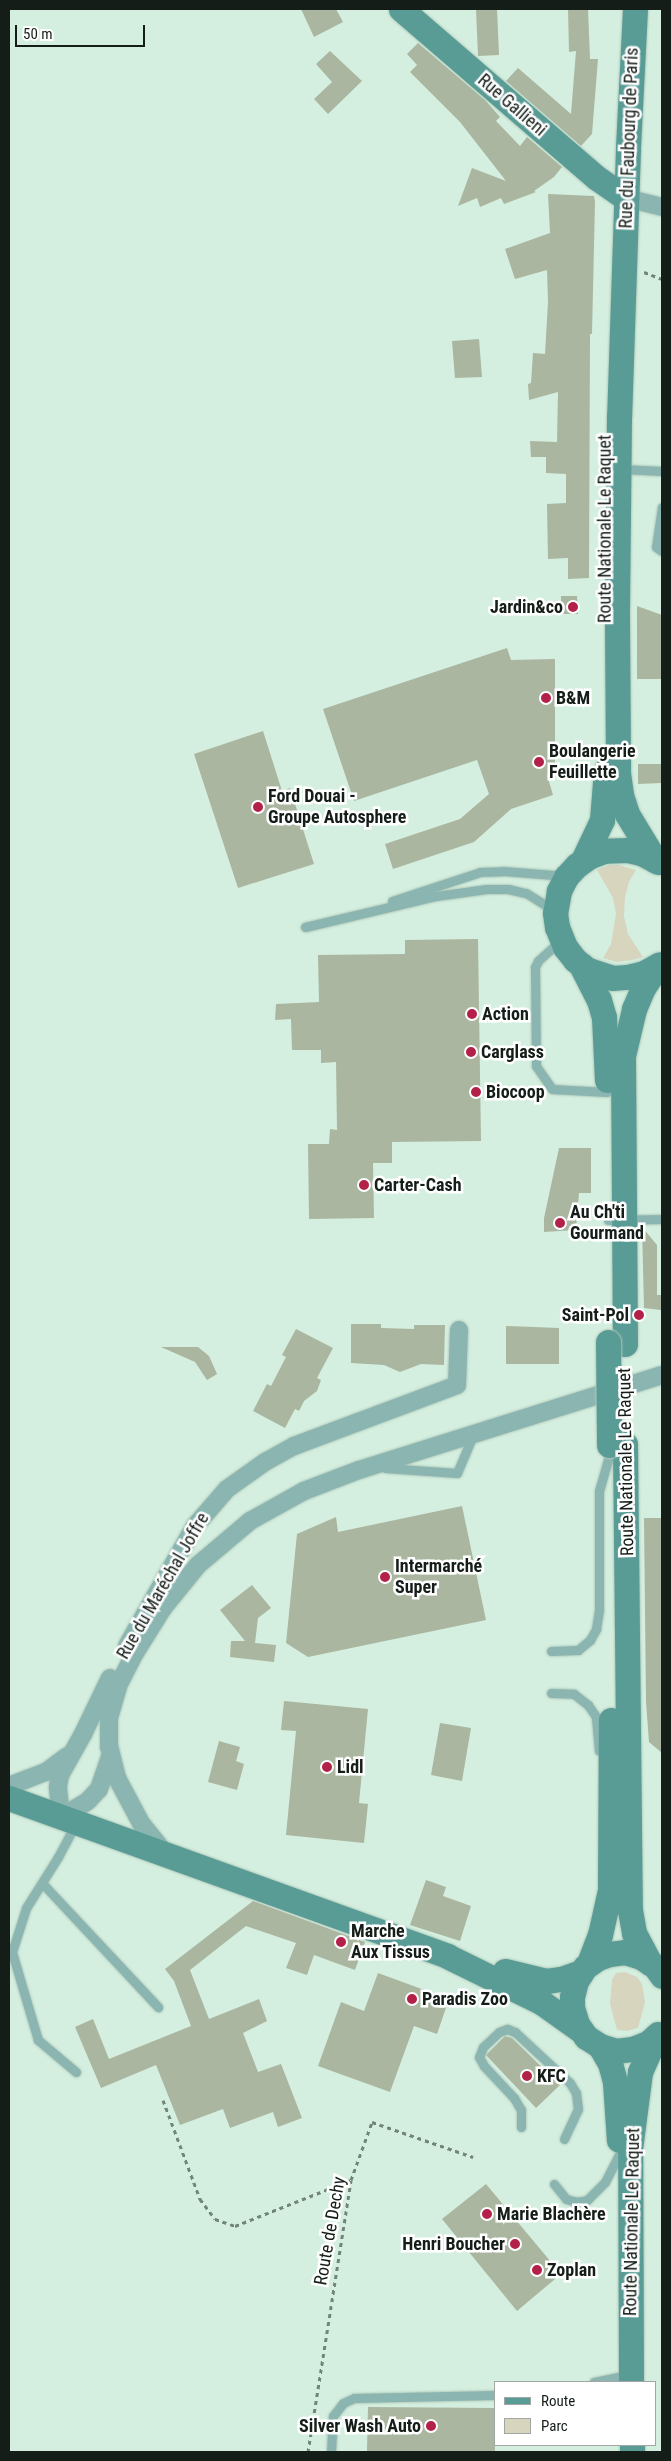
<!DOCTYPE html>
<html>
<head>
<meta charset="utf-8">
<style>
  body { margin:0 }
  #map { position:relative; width:671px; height:2461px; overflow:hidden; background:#d4efdf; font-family:"Roboto Condensed",sans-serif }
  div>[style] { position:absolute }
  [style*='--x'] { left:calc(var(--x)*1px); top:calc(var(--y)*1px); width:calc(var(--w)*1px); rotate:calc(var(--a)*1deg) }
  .green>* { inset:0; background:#d8d5bf }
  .building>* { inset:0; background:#aab69f }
  .path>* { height:3px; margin-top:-1.5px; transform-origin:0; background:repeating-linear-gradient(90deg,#73857b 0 4px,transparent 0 8px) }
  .roads { filter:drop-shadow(0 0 1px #b1c9bb) drop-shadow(0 0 1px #b1c9bb) }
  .lane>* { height:9px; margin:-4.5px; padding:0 4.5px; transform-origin:4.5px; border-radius:4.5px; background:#8bb5b1 }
  .street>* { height:18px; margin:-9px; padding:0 9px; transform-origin:9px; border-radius:9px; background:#8bb5b1 }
  .secondary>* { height:25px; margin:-12.5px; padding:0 12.5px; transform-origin:12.5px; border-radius:12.5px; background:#599c96 }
  .bridges { filter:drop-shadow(0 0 1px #b1c9bb) drop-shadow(0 0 1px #b1c9bb) }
  .secondary-bridge>* { height:25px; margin:-12.5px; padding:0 12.5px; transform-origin:12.5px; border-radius:12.5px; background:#599c96 }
  .dots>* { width:14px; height:14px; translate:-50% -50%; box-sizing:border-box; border:2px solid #fff; border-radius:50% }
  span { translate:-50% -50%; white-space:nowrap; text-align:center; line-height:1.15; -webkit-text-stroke:5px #fff; paint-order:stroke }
  .street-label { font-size:18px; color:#141d18 }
  .poi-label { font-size:18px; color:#141d18; font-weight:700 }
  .right { translate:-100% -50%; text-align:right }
  .left { translate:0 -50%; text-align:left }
  .frame { position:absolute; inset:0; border:10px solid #141d18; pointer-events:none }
  .legend { position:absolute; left:494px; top:2381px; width:162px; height:65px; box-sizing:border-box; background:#fff; border:1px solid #a1a5a3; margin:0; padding:6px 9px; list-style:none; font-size:15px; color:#141d18 }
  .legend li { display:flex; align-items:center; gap:10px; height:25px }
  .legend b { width:25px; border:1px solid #a1a5a3 }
  .scale { position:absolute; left:15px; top:25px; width:130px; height:22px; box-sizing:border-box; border:2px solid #141d18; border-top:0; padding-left:6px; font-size:15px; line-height:18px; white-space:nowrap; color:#141d18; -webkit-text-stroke:4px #fff; paint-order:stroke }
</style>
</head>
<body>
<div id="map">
  <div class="green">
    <div style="clip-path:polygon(609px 865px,618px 865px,636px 870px,629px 882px,625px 897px,624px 916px,628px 934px,643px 957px,632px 960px,617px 962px,603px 958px,611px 944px,616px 914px,613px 898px,597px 870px)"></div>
    <div style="clip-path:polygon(625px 1972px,637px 1977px,642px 1984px,645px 2002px,638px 2028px,627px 2031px,617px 2030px,610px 2004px,612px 1980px,616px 1973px)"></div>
  </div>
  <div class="building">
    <div style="clip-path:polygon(301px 9px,336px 9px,343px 22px,314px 37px)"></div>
    <div style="clip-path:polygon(476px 9px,497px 9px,499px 55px,478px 56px)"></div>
    <div style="clip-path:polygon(568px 9px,588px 9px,590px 59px,598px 59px,592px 134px,581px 146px,506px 81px,518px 68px,571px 114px,576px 51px,569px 52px)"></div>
    <div style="clip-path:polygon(418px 43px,485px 100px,500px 117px,496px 121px,520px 146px,527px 137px,562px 167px,554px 177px,534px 191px,536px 192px,504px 204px,501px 198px,480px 207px,477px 198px,458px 206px,472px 168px,506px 181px,460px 122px,410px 72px,417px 65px,407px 54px)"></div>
    <div style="clip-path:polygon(330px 51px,362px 81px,328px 114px,314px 99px,332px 82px,316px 64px)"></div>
    <div style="clip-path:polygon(548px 194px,594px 196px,595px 202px,592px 334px,590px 334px,589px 578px,568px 579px,568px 558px,548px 559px,547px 504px,566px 503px,566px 474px,546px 473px,546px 457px,531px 457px,530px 441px,557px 442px,558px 392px,529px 400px,528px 384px,531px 383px,533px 353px,545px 354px,548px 302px,547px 270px,515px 279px,505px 249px,550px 233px)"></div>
    <div style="clip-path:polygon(479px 339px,482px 377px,455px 378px,452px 341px)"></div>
    <div style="clip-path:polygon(561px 596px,577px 596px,578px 614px,561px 614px)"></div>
    <div style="clip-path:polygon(637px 606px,662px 615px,662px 679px,637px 679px)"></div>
    <div style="clip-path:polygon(507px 648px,511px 660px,555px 659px,555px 768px,547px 775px,553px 795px,511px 809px,474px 842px,393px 869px,385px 844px,460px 819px,489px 794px,477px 760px,354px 801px,323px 709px)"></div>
    <div style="clip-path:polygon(263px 731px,282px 791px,290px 788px,314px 864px,238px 888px,194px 754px)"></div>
    <div style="clip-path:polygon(638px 764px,661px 764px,661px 783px,638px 784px)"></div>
    <div style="clip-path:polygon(478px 939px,481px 1141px,392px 1142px,392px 1163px,373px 1163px,374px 1218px,309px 1219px,308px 1144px,329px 1144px,330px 1129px,337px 1130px,336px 1062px,321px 1063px,321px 1050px,292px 1050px,291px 1019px,275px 1020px,276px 1004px,319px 1002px,318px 955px,405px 954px,405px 940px)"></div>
    <div style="clip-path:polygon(559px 1148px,591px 1148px,591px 1193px,579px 1193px,576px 1230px,544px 1232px,544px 1218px)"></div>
    <div style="clip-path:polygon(642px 1227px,657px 1245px,657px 1295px,661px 1295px,661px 1310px,644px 1308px)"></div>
    <div style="clip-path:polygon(351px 1324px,381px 1324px,381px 1328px,414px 1329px,414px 1325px,445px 1325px,444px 1365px,421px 1364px,400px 1372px,384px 1365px,351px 1363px)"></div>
    <div style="clip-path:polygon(506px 1326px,559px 1328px,559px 1364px,506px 1364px)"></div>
    <div style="clip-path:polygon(296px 1329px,333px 1348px,317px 1378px,321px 1380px,317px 1391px,304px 1401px,299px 1411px,295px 1409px,285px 1428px,253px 1411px,267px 1384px,271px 1386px,286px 1357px,282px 1355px)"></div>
    <div style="clip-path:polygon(161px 1347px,198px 1347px,209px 1356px,217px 1374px,207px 1380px,195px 1362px)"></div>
    <div style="clip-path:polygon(462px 1506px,486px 1620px,308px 1657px,286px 1643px,297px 1534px,336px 1517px,338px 1532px)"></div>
    <div style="clip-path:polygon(644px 1518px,662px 1518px,662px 1753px,649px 1742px,646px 1702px)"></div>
    <div style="clip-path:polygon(252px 1585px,271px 1608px,258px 1618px,255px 1643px,276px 1645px,274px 1662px,230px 1657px,231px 1641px,245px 1641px,220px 1610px)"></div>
    <div style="clip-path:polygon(284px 1701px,368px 1709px,359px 1803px,368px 1804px,364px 1843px,286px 1835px,296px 1731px,281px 1730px)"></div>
    <div style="clip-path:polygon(440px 1723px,471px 1728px,462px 1781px,431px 1775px)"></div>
    <div style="clip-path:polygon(219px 1741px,240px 1747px,236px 1761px,244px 1764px,237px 1790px,208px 1782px)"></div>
    <div style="clip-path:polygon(426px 1880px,446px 1887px,443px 1896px,471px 1906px,460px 1941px,410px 1925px)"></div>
    <div style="clip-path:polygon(253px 1901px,365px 1942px,355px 1970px,314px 1955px,307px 1975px,286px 1968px,296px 1943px,246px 1926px,190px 1970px,209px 2019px,259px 1999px,267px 2021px,243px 2033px,258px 2072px,281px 2064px,302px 2118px,278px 2127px,273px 2112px,230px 2128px,223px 2109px,180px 2125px,156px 2065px,101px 2088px,75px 2027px,93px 2019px,109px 2059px,191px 2026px,174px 1981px,165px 1969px)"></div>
    <div style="clip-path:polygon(378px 1973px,449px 1999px,437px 2034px,414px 2026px,390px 2092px,318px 2066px,341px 2002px,364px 2011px)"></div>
    <div style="clip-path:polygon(505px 2036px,512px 2038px,560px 2085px,536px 2108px,486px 2055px)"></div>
    <div style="clip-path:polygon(486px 2184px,561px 2274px,517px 2311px,442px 2219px)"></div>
    <div style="clip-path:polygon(368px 2407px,495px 2408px,495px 2452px,367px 2451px)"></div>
  </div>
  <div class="path">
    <div style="--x:644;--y:272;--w:19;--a:21"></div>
    <div style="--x:163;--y:2100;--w:106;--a:69.5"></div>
    <div style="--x:200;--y:2199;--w:25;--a:53"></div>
    <div style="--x:215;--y:2219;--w:21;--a:19"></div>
    <div style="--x:235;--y:2226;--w:125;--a:-21.6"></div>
    <div style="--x:308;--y:2452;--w:275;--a:-81"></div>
    <div style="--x:351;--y:2180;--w:62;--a:-70.1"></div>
    <div style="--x:372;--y:2122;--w:107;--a:19.1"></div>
  </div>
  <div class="roads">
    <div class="lane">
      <div style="--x:621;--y:469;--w:41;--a:2.8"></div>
      <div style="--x:662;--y:507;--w:40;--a:98.5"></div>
      <div style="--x:656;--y:547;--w:7;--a:34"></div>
      <div style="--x:392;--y:901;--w:93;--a:-18.2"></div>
      <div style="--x:480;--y:872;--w:23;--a:-2"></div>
      <div style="--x:503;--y:871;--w:51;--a:4.5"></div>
      <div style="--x:554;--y:875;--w:10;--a:-11"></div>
      <div style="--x:305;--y:927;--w:135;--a:-13.3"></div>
      <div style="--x:436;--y:896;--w:51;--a:-7.8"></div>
      <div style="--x:487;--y:889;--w:21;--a:0"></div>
      <div style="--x:508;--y:889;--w:18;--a:13"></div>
      <div style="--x:526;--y:893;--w:31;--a:32"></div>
      <div style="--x:561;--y:940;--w:31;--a:138"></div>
      <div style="--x:538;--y:961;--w:7;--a:117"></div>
      <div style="--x:535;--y:967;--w:99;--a:89.4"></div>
      <div style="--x:536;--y:1066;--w:28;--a:55"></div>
      <div style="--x:552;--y:1089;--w:55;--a:3.1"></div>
      <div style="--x:608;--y:1220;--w:54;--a:-1.1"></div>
      <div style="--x:385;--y:1468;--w:72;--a:4"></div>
      <div style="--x:457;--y:1473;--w:39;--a:-67"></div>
      <div style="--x:551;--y:1651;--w:27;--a:-2"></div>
      <div style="--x:578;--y:1650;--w:16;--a:-40"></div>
      <div style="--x:590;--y:1640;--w:13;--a:-61"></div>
      <div style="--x:596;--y:1629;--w:20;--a:-81"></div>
      <div style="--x:599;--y:1609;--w:118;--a:-90"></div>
      <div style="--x:599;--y:1491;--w:35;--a:-74"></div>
      <div style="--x:609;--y:1457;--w:10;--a:-24"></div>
      <div style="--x:551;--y:1693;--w:23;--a:2"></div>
      <div style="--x:574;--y:1694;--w:18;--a:38"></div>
      <div style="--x:588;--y:1705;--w:14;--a:56"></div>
      <div style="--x:596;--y:1717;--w:34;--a:85"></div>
      <div style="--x:42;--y:1883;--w:170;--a:46.9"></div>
      <div style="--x:76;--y:2072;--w:50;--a:-139.9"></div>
      <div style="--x:38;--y:2040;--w:92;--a:-106.5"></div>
      <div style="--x:12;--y:1952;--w:46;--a:-72.3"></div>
      <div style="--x:26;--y:1908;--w:60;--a:-57.9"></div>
      <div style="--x:58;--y:1857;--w:38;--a:-62"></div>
      <div style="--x:521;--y:2127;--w:17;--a:-90"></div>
      <div style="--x:521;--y:2110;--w:14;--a:-120"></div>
      <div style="--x:514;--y:2098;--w:44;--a:-133.2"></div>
      <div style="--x:484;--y:2066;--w:10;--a:-119"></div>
      <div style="--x:479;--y:2057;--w:11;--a:-68"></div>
      <div style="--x:483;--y:2047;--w:22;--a:-43"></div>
      <div style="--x:499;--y:2032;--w:9;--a:-21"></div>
      <div style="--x:507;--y:2029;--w:9;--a:21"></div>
      <div style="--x:515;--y:2032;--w:75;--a:42.8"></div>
      <div style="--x:570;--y:2083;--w:12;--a:59"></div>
      <div style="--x:576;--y:2093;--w:16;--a:83"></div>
      <div style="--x:578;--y:2109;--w:33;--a:115"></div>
      <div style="--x:554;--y:2184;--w:19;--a:51"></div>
      <div style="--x:566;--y:2199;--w:11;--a:15"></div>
      <div style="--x:577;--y:2202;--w:10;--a:-11"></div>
      <div style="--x:587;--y:2200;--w:25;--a:-45"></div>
      <div style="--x:605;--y:2182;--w:30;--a:-63"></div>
      <div style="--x:594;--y:2382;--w:25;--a:-12"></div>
      <div style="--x:331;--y:2452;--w:36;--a:-87"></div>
      <div style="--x:333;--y:2416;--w:16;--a:-52"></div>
      <div style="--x:343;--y:2403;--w:12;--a:-24"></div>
      <div style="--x:354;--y:2398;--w:141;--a:-1.2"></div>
    </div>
    <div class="street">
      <div style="--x:626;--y:198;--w:37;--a:14"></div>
      <div style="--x:127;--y:1646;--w:138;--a:-60.5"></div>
      <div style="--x:195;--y:1526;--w:49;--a:-49.1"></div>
      <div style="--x:227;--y:1489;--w:47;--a:-35.4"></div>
      <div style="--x:265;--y:1462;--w:33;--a:-29"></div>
      <div style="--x:294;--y:1446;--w:174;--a:-20.5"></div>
      <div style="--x:457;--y:1385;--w:55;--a:-87.9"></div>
      <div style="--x:110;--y:1757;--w:34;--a:109"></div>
      <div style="--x:99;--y:1789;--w:16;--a:133"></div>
      <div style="--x:88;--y:1801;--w:31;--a:149"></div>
      <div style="--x:61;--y:1817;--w:30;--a:-96"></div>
      <div style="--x:58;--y:1787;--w:12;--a:-81"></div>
      <div style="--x:60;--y:1775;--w:47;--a:-60.7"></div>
      <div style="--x:83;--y:1734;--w:62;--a:-64.3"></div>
      <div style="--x:9;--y:1786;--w:40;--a:-21"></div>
      <div style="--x:46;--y:1772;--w:26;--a:-37"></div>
      <div style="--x:165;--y:1853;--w:36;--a:-129"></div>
      <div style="--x:142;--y:1825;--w:53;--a:-118"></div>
      <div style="--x:117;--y:1778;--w:32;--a:-104"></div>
      <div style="--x:109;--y:1747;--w:29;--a:-90"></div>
      <div style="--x:109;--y:1718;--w:33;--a:-74"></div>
      <div style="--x:118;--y:1686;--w:37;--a:-63"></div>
      <div style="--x:135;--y:1653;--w:53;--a:-58.1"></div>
      <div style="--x:163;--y:1608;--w:55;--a:-50.9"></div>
      <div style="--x:198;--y:1565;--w:68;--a:-40.2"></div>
      <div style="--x:250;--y:1521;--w:62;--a:-29.1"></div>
      <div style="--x:304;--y:1491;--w:59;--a:-20.9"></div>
      <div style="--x:359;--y:1470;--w:318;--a:-17.4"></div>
    </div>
    <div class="secondary">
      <div style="--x:401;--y:9;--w:259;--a:40.8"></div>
      <div style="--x:597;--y:178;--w:35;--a:35"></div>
      <div style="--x:635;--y:9;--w:140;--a:92.9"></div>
      <div style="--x:628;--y:149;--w:268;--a:91.9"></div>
      <div style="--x:619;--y:417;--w:203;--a:90.6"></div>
      <div style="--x:617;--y:620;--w:153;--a:89.6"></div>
      <div style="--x:618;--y:773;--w:22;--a:82"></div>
      <div style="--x:621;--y:795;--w:20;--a:72"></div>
      <div style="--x:627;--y:814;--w:54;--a:58.7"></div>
      <div style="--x:583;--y:860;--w:44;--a:-64.6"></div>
      <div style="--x:602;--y:820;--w:50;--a:-85.4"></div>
      <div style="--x:658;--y:862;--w:19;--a:-152"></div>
      <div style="--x:641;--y:853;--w:14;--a:-168"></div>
      <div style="--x:627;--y:850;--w:23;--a:178"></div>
      <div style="--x:604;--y:851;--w:15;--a:160"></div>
      <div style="--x:590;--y:856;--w:16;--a:145"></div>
      <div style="--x:577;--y:865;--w:16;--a:133"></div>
      <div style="--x:566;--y:877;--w:16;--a:117"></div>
      <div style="--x:559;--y:891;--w:22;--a:100"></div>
      <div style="--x:555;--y:913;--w:14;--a:82"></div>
      <div style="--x:557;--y:927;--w:22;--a:68"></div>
      <div style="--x:565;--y:947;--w:16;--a:52"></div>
      <div style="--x:575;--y:960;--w:16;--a:38"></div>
      <div style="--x:588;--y:970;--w:25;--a:18"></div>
      <div style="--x:612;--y:978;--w:16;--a:-4"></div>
      <div style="--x:628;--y:977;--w:16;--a:-14"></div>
      <div style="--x:644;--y:973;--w:18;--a:-29"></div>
      <div style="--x:581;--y:965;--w:39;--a:63"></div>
      <div style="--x:599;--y:1000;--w:18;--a:74"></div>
      <div style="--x:604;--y:1017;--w:63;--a:87.3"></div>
      <div style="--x:625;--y:1344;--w:288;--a:-90.4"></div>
      <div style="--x:623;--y:1056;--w:48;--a:-76.8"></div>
      <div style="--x:634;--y:1009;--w:23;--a:-67"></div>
      <div style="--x:643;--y:988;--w:27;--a:-57"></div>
      <div style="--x:625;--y:1444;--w:466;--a:89.4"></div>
      <div style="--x:630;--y:1910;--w:23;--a:80"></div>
      <div style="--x:634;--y:1933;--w:34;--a:62"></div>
      <div style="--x:9;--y:1798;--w:466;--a:19.8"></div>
      <div style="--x:447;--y:1956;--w:105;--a:26.1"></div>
      <div style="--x:541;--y:2002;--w:47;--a:35.4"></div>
      <div style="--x:589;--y:1963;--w:30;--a:-69"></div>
      <div style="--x:600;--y:1935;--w:46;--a:-77.5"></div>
      <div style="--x:610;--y:1890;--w:170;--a:-89.7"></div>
      <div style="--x:505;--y:1971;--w:42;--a:13.7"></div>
      <div style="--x:546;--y:1981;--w:15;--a:-8"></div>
      <div style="--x:561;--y:1979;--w:21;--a:-19"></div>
      <div style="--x:658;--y:2034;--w:13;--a:138"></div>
      <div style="--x:648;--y:2043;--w:17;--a:159"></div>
      <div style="--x:632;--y:2049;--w:16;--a:173"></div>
      <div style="--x:616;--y:2051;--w:17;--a:-163"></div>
      <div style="--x:600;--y:2046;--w:17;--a:-147"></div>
      <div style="--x:586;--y:2037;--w:16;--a:-125"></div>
      <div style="--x:577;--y:2024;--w:17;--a:-107"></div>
      <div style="--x:572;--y:2008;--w:11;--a:-90"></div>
      <div style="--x:572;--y:1997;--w:16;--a:-76"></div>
      <div style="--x:576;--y:1981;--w:17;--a:-57"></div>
      <div style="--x:585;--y:1967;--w:16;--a:-35"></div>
      <div style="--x:598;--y:1958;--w:12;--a:-20"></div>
      <div style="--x:609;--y:1954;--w:16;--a:-7"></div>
      <div style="--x:625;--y:1952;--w:17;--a:17"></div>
      <div style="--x:641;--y:1957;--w:17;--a:33"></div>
      <div style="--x:655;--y:1966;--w:12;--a:55"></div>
      <div style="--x:600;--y:2046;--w:20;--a:60"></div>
      <div style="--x:610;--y:2063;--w:20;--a:75"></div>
      <div style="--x:615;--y:2082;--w:58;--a:86.1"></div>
      <div style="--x:631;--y:2382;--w:233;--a:-90.2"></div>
      <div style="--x:630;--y:2149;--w:78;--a:-82.6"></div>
      <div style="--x:640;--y:2072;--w:39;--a:-66"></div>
      <div style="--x:632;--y:2445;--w:7;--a:90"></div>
    </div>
  </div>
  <div class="bridges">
    <div class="secondary-bridge">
      <div style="--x:608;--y:1342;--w:103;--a:89.4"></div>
    </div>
  </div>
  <div class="dots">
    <div style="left:573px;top:607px;background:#b32149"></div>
    <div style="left:546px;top:698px;background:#b32149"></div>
    <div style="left:539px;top:762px;background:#b32149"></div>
    <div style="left:258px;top:807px;background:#b32149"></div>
    <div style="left:472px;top:1014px;background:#b32149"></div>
    <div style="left:471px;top:1052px;background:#b32149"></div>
    <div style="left:476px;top:1092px;background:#b32149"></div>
    <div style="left:364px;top:1185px;background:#b32149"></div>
    <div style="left:560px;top:1223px;background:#b32149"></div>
    <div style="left:639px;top:1315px;background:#b32149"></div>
    <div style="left:385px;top:1577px;background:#b32149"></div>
    <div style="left:327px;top:1767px;background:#b32149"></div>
    <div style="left:341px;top:1942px;background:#b32149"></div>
    <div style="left:412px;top:1999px;background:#b32149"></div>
    <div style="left:527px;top:2076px;background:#b32149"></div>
    <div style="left:487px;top:2214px;background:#b32149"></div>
    <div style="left:515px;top:2244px;background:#b32149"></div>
    <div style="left:537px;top:2270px;background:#b32149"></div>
    <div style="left:431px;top:2426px;background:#b32149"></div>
  </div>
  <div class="street-label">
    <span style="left:512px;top:105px;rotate:41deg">Rue Gallieni</span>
    <span style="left:629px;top:138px;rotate:-88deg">Rue du Faubourg de Paris</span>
    <span style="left:605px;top:529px;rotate:-90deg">Route Nationale Le Raquet</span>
    <span style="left:626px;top:1462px;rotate:-91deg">Route Nationale Le Raquet</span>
    <span style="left:163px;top:1586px;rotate:-60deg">Rue du Maréchal Joffre</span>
    <span style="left:632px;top:2222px;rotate:-89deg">Route Nationale Le Raquet</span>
    <span style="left:330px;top:2231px;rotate:-80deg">Route de Dechy</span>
  </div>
  <div class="poi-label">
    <span class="right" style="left:563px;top:607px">Jardin&amp;co</span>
    <span class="left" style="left:556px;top:698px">B&amp;M</span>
    <span class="left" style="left:549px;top:762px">Boulangerie<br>Feuillette</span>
    <span class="left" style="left:268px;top:807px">Ford Douai -<br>Groupe Autosphere</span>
    <span class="left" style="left:482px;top:1014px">Action</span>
    <span class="left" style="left:481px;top:1052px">Carglass</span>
    <span class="left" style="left:486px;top:1092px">Biocoop</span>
    <span class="left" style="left:374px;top:1185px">Carter-Cash</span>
    <span class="left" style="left:570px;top:1223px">Au Ch'ti<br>Gourmand</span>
    <span class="right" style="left:629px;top:1315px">Saint-Pol</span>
    <span class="left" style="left:395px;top:1577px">Intermarché<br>Super</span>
    <span class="left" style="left:337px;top:1767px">Lidl</span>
    <span class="left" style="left:351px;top:1942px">Marche<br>Aux Tissus</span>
    <span class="left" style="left:422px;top:1999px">Paradis Zoo</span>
    <span class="left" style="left:537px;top:2076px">KFC</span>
    <span class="left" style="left:497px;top:2214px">Marie Blachère</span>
    <span class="right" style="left:505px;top:2244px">Henri Boucher</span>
    <span class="left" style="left:547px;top:2270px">Zoplan</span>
    <span class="right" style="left:421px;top:2426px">Silver Wash Auto</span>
  </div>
  <div class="frame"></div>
  <ul class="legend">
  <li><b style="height:6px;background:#599c96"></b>Route</li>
  <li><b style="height:14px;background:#d8d5bf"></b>Parc</li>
  </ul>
  <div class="scale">50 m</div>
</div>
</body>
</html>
